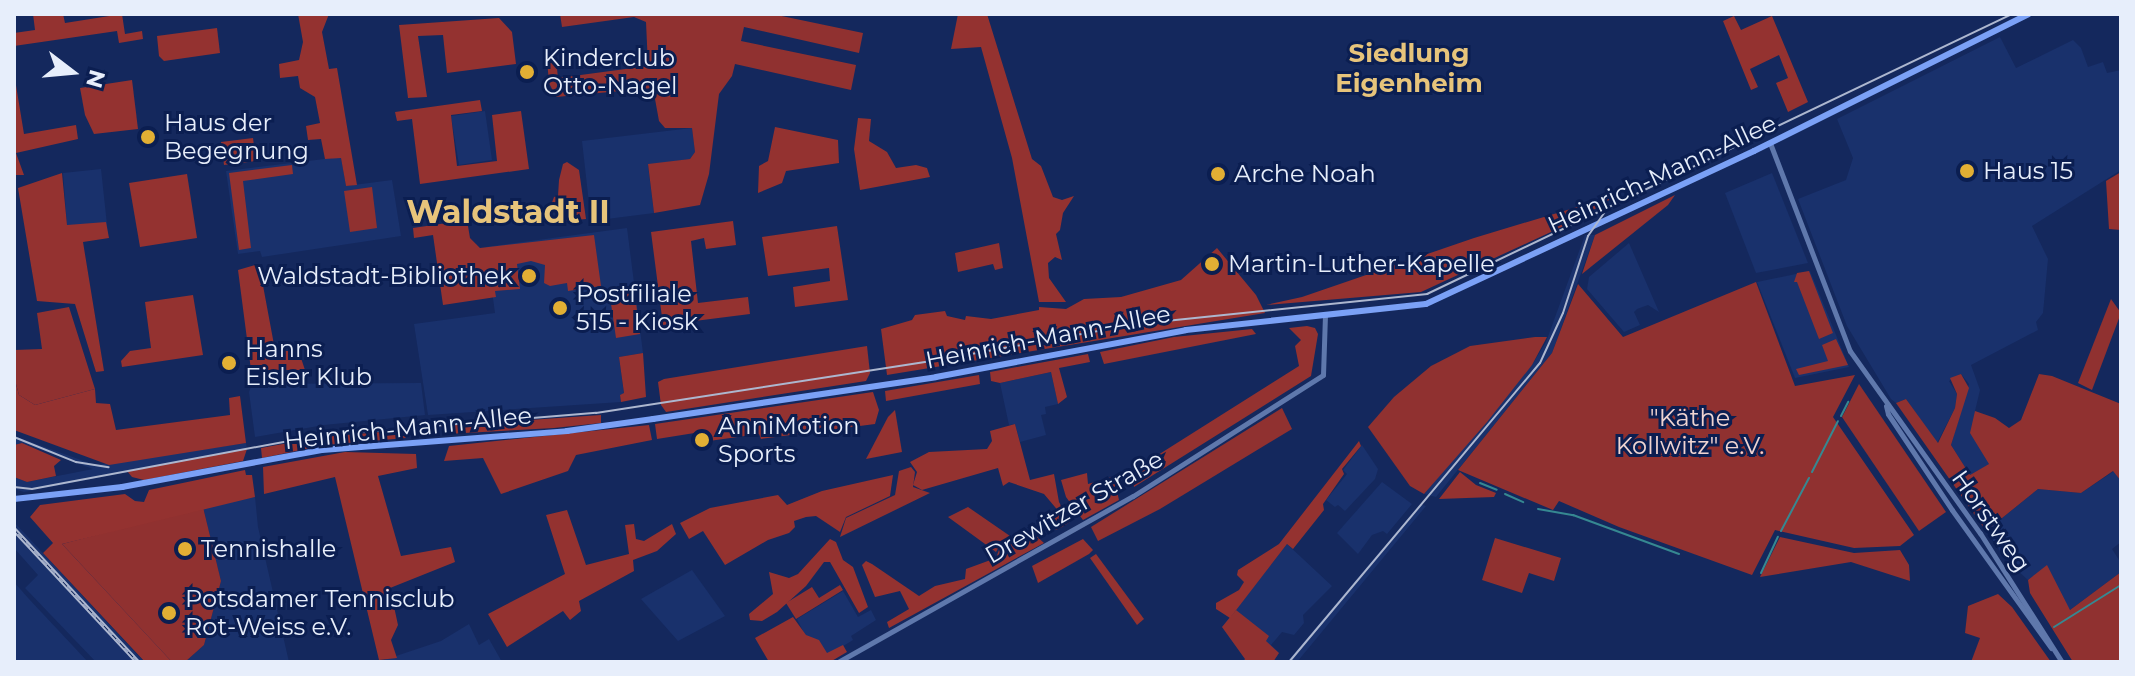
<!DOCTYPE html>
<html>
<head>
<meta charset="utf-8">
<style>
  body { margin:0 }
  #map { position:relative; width:2135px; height:676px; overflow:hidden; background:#14285d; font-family:Montserrat,sans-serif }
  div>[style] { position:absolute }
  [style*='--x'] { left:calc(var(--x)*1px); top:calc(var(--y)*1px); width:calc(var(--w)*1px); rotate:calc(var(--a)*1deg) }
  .built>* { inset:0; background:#19316c }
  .green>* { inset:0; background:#903130 }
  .forest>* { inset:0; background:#943230 }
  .stream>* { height:2px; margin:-1px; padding:0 1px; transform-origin:1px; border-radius:1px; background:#368891 }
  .tertiary>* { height:5px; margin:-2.5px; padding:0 2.5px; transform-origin:2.5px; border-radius:2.5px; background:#5f78ac }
  .secondary>* { height:6px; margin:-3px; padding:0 3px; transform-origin:3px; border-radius:3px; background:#7ba1f6 }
  .tram>* { height:2px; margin:-1px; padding:0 1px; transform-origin:1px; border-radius:1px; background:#adb7cf }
  .rail>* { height:5px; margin-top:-2.5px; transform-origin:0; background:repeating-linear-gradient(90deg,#0b1e51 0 6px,#adb7cf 0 12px); box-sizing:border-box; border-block:2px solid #adb7cf }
  .dots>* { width:22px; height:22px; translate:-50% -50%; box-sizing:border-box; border:4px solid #0b1e51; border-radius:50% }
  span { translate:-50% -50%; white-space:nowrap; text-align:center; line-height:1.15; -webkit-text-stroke:6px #0b1e51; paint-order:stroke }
  .poi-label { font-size:24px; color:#e7eefb }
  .left { translate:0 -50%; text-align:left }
  .right { translate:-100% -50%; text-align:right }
  .street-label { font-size:24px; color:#e7eefb }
  .park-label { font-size:24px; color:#f0d4d1 }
  .neighbourhood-label { font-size:26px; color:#e7c47b; font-weight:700 }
  .district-label { font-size:32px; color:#e7c47b; font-weight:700 }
  .frame { position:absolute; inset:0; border:16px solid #e7eefb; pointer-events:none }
  .north { position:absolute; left:32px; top:32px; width:80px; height:80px; -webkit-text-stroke:6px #0b1e51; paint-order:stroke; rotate:106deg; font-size:22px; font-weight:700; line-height:32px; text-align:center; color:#e7eefb }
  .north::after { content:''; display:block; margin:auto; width:28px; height:36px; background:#e7eefb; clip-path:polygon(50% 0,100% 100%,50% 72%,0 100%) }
</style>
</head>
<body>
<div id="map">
  <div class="built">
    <div style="clip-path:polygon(2000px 37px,2016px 68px,2073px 40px,2081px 48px,2088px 67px,2103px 62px,2107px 73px,2121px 70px,2121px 170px,2032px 226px,2048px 259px,2043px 313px,2036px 322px,2038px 330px,1971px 365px,1980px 390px,1975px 411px,1990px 464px,1970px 475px,1951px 445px,1969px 384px,1961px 374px,1949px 381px,1957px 394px,1955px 408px,1937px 443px,1906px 399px,1896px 403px,1891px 399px,1847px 326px,1798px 199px,1846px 180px,1853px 158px,1837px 119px)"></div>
    <div style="clip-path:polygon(485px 111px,492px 160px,459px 165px,451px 116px)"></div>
    <div style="clip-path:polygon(692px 128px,695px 152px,690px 159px,648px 165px,654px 213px,591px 221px,582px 141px)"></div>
    <div style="clip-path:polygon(341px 157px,346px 186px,392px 180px,401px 236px,262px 257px,260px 251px,238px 254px,226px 171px)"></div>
    <div style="clip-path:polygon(101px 169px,108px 234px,68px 238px,63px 173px)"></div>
    <div style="clip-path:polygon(1772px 173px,1808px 263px,1756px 273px,1725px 193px)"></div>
    <div style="clip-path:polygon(627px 228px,643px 353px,619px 357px,624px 394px,620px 395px,621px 402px,428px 415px,414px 324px,495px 313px,486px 247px)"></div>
    <div style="clip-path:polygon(1585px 235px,1595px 235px,1552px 353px,1436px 497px,1424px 494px,1532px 365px,1546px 342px)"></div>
    <div style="clip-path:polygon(1629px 243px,1659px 312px,1648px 305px,1637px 309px,1634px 312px,1640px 325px,1624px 332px,1587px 289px,1589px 277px)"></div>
    <div style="clip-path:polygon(1810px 271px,1849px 367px,1795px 378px,1757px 282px)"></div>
    <div style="clip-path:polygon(1051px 372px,1058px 404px,1045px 407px,1046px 414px,1041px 415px,1046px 435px,1020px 442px,1015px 424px,1009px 425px,1000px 383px)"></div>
    <div style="clip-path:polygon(421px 383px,425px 415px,324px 425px,255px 437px,249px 392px,252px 384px)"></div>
    <div style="clip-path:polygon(14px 436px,95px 465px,246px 443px,247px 449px,24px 492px,14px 489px,14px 477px,27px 482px,93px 469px,22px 443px,14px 445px)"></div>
    <div style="clip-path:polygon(1362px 445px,1378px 469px,1375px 479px,1345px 511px,1338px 505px,1335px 507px,1326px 500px,1347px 474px,1343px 470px)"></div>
    <div style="clip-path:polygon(2114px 471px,2121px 481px,2121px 542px,2112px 549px,2121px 563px,2121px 572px,2070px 610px,2041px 571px,2028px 580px,2007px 561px,1986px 531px,2038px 489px,2081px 493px)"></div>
    <div style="clip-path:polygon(1382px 482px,1412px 504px,1387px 534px,1383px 531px,1372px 535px,1358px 554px,1337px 533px)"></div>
    <div style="clip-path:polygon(255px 497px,258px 527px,289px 662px,185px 662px,204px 645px,221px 581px,203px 507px)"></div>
    <div style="clip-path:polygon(1420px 504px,1426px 506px,1297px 662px,1287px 662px)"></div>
    <div style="clip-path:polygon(14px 522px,144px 662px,96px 662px,25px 588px,38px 575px,14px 548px)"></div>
    <div style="clip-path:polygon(1287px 544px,1332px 586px,1303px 615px,1304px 623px,1294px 635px,1282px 632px,1271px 645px,1279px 653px,1273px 662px,1243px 662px,1245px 659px,1222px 627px)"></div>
    <div style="clip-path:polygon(692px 570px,725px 616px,678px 641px,641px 599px)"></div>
    <div style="clip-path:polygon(14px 582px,29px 599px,88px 662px,14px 662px)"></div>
    <div style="clip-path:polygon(843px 591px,858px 617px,871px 610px,876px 620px,851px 636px,853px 640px,827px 656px,810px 645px,797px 619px)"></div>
    <div style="clip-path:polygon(469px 624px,479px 645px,489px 639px,502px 662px,378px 662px,441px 641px)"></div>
  </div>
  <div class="green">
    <div style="clip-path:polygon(560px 14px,772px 14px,863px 33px,859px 53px,744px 27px,741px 41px,856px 65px,851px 90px,735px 64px,732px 76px,719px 94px,709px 174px,700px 205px,654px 213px,648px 164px,690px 159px,695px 152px,692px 128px,665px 128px,659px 121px,653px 88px,556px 97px,549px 83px,547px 60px,556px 59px,558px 78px,648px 66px,646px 22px,634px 17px,562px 27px)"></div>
    <div style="clip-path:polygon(372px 187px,377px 228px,350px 232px,344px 191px)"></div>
    <div style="clip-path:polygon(999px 243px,1003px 268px,995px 270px,993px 264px,958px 272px,955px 253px)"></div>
    <div style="clip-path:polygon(1809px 271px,1833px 333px,1819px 339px,1797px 282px,1794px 282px,1797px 273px)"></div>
    <div style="clip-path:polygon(1756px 282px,1795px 386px,1855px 375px,1833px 417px,1914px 535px,1900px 546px,1854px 548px,1775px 530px,1752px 575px,1619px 527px,1559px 501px,1553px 510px,1458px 470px,1552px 353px,1578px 284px,1623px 337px)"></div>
    <div style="clip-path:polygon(2111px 299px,2121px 313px,2092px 390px,2078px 383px)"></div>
    <div style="clip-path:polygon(69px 307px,95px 389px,35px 405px,19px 395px,14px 377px,14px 350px,42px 349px,37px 313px)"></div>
    <div style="clip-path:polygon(1535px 337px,1547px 337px,1532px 365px,1487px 422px,1424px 494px,1410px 486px,1368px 427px,1394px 397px,1431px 366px,1470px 346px)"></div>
    <div style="clip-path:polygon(1836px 339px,1848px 365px,1799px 375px,1796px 369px,1828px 361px,1822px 345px)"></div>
    <div style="clip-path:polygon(1961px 374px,1969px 388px,1951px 445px,1970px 475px,1989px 464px,1970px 433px,1975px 411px,1995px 418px,2009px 428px,2021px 420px,2039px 374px,2052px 376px,2121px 404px,2121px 481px,2113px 471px,2081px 493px,2038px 489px,1986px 531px,1896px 403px,1906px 399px,1938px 443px,1955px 408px,1957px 394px,1950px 378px)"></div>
    <div style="clip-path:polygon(1859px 384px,1946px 512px,1919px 531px,1842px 417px)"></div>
    <div style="clip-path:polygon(1282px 408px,1292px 429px,1160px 509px,1098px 541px,1091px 527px)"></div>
    <div style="clip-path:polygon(911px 467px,915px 472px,913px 487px,930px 493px,840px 537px,846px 518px,895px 495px,899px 471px)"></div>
    <div style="clip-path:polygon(203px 507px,221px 581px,204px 645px,185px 662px,172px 662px,62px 544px)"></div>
    <div style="clip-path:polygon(968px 507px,1020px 543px,1017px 546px,1009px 540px,1002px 541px,996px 552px,948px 517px)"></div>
    <div style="clip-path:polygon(1780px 537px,1854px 553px,1900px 550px,1909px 565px,1910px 581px,1851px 562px,1760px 577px)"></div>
    <div style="clip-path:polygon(1495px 538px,1561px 558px,1554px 581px,1529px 573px,1522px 593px,1482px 580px)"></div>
    <div style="clip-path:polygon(2047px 565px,2070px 610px,2121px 572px,2121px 662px,2073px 662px,2030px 593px,2028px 580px)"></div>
    <div style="clip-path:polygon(840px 585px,843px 590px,796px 619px,786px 603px,812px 587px,819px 598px)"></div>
    <div style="clip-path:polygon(1998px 594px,2012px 607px,2051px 662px,1971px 662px,1980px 638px,1965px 633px,1968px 606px)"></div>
    <div style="clip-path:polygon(1236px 610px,1269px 636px,1266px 641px,1279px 653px,1273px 662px,1243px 662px,1245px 659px,1222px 627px)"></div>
  </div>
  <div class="forest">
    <div style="clip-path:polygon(33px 14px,63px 14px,65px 23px,122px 14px,125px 34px,142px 31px,143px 39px,119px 43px,117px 31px,14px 46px,14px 33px,35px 30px)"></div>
    <div style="clip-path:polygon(298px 14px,329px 14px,322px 32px,329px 69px,337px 68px,357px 185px,346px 186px,341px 158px,325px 159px,321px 139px,308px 140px,306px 126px,320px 123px,315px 97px,300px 88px,298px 76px,280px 78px,279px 64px,299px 60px,303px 42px)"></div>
    <div style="clip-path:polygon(958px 14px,987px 14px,1032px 159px,1041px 166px,1053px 197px,1062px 200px,1074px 196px,1063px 213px,1060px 230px,1056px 234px,1062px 260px,1055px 257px,1048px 263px,1049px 278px,1066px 302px,1039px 302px,1012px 158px,981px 47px,951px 49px)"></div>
    <div style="clip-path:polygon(1734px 16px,1741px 30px,1772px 16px,1808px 102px,1788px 112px,1776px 83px,1788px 78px,1779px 55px,1750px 69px,1758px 87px,1751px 90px,1723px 21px)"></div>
    <div style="clip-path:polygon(499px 18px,512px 32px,516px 64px,447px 73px,443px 35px,418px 36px,427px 97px,408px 98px,399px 25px)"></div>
    <div style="clip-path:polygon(217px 28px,220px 53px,164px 61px,159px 56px,157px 36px)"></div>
    <div style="clip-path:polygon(14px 73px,24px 134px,76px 125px,78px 139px,16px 153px,24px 175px,14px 175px)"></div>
    <div style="clip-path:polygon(132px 80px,138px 129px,94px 134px,85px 115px,80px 88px)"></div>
    <div style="clip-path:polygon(480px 100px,482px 111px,451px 115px,457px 166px,497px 161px,492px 115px,521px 111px,529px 169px,420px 184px,412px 119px,397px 121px,395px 112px)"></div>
    <div style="clip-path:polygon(858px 118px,871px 119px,869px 141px,887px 152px,896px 168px,916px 165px,927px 168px,930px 177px,860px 190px,854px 149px)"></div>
    <div style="clip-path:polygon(775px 127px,838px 140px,839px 163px,786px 171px,782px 183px,758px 193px,759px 166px,768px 161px)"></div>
    <div style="clip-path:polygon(253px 138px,256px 161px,224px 165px,221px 142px)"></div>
    <div style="clip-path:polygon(567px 162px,579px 170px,586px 219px,566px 221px,550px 208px,554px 197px,558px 196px,559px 180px,563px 164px)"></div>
    <div style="clip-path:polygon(292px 165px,293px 174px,243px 181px,251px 248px,239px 250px,229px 173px)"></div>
    <div style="clip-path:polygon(2121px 172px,2121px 230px,2109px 229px,2106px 181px)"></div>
    <div style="clip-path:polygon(62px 173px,67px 225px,106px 222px,109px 238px,83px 242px,104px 371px,96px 372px,75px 304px,37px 301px,18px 188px)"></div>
    <div style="clip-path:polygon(187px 174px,197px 238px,140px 247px,129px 183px)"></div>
    <div style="clip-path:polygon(1617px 195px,1579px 219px,1421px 292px,1266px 305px,1302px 297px,1474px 238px)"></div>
    <div style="clip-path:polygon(1675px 195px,1668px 205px,1582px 274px,1595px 235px)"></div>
    <div style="clip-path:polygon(467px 220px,470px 238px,480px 248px,594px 235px,601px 286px,568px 291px,567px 283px,550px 286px,544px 283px,545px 265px,531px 261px,517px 264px,520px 289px,495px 291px,496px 297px,443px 305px,433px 235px,414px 238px,413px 228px)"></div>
    <div style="clip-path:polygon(733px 221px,736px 245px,706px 249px,704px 238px,691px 241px,698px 303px,748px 297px,750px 314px,663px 325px,651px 232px)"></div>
    <div style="clip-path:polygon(837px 226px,848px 300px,795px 307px,793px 287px,830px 281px,829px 268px,768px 276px,762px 237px)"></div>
    <div style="clip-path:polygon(1217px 248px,1256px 295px,1265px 313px,887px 375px,881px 329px,912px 320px,915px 315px,945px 311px,947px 316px,965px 320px,966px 316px,991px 319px,1039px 310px,1039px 307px,1066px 309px,1084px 299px,1121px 297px,1181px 280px)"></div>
    <div style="clip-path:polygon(259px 264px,275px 350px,299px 352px,305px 370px,251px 370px,238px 270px)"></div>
    <div style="clip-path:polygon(634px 287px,640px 334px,616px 338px,609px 290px)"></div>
    <div style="clip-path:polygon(193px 295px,203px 355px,122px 367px,121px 361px,130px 351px,151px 348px,145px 302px)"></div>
    <div style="clip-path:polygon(1307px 326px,1315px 328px,1318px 334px,1311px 376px,1134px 487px,1131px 472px,1299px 366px,1295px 346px,1301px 340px,1289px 328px)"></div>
    <div style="clip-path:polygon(1252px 329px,1256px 334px,1104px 364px,1100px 352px,1174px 337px)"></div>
    <div style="clip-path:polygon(867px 346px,870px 373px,866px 381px,666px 412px,661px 405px,658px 382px,664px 379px)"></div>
    <div style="clip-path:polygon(643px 353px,646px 397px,621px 402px,620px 395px,624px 393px,619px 357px)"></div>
    <div style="clip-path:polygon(1088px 354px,1090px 362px,1059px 368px,1067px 397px,1058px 404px,1051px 372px,1000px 383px,991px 381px,990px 372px)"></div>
    <div style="clip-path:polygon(979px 375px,980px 384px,886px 401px,885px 391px)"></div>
    <div style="clip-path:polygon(14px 377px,19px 395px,35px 405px,95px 389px,96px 403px,110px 404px,116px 430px,230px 415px,229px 398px,240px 396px,246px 443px,109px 465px,14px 430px)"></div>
    <div style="clip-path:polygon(873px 392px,879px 410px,875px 424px,761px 439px,759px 434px,709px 441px,707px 431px,657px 439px,655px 424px)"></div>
    <div style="clip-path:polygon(895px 410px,902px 452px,866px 459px,888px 417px)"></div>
    <div style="clip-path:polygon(601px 415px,601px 423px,554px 428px,447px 434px,441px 426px)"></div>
    <div style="clip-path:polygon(1015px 424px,1030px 480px,1054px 474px,1059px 502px,1070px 522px,1062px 527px,1056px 530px,1048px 522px,1060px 513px,1044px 494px,1009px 482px,1003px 486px,998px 468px,922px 490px,913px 485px,917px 472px,910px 462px,929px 452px,987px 449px,992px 441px,990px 431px)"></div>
    <div style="clip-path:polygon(649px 425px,652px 440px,576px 455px,568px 471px,501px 494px,483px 458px,444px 461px,449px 446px)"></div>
    <div style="clip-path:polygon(405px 430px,406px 438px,325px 445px,262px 458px,261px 448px,321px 437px)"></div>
    <div style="clip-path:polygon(1359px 441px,1361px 446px,1342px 469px,1344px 474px,1323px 504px,1324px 510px,1293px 549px,1287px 544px,1230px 618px,1216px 609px,1216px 603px,1239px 590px,1244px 582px,1237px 575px,1238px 570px,1279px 544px)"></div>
    <div style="clip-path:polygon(22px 443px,61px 460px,54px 466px,56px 476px,27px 482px,14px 477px,14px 445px)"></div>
    <div style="clip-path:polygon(247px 449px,243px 461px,144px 480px,132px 477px,127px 471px)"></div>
    <div style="clip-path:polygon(345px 452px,416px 454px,417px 468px,378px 476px,401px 556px,451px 547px,455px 562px,390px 588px,398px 625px,391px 640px,397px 658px,379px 660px,335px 477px,264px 494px,263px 467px)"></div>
    <div style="clip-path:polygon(245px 470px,246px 475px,252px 475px,255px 497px,62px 544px,172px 662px,145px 662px,43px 553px,53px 543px,30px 517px,40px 505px,125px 494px,135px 501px,144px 502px,149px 490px)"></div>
    <div style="clip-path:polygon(1460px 472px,1476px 485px,1496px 493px,1494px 497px,1439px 499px)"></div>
    <div style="clip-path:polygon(1087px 473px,1088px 484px,1119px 475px,1123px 489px,1117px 491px,1119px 500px,1083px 520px,1066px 497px,1061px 480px)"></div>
    <div style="clip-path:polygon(893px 475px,890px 496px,846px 517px,840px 532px,816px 516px,806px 517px,794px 521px,795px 527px,789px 533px,768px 540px,725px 565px,703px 531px,689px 539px,680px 523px,710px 508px,778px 495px,787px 505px,822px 491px)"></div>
    <div style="clip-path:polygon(567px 510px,586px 565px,629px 554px,625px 525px,634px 524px,636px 539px,644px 541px,672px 524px,676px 534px,657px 551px,633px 560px,634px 571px,579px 601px,581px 611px,570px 620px,563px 611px,507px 647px,488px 614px,565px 574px,546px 515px)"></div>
    <div style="clip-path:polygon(1033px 533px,1044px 543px,889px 628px,887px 622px,909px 609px,900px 591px,875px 597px,862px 565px,866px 561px,872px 564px,919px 596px,935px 586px,965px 579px,966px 569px,996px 558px,1002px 542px,1010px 542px,1017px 548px)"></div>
    <div style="clip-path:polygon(830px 539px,836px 542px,843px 560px,853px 567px,868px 607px,859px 613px,830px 562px,824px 562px,806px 586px,777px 612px,762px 621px,750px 620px,749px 614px,773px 594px,769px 572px,789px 578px,798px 574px)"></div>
    <div style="clip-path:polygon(1083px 539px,1093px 550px,1089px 554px,1038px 583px,1032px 566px)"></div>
    <div style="clip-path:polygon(1096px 554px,1144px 619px,1137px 625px,1090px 558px)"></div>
    <div style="clip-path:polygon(793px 617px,806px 635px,819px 640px,827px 653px,843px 645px,847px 652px,830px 662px,769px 662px,755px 638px)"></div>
  </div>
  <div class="stream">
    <div style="--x:1841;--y:416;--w:16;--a:-63"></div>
    <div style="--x:1812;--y:472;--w:57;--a:-63"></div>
    <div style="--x:1480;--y:483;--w:18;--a:22"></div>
    <div style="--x:1505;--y:494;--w:20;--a:24"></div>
    <div style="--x:1538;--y:509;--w:36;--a:10"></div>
    <div style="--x:1573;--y:515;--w:113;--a:20.2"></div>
    <div style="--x:1781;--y:531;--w:60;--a:-62.2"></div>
    <div style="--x:1761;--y:573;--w:40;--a:-65"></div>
    <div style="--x:2054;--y:627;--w:79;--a:-32.1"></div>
  </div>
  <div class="tertiary">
    <div style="--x:1770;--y:143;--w:223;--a:69"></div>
    <div style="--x:1850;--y:351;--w:224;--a:54.5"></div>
    <div style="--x:1980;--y:533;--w:153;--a:57.6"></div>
    <div style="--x:1886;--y:406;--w:8;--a:76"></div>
    <div style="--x:1888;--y:414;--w:115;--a:56.3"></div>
    <div style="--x:1952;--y:510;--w:170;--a:54.3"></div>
    <div style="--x:838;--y:662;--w:338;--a:-29.4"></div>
    <div style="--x:1133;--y:496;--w:225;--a:-32.5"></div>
    <div style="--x:1323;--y:375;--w:60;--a:-88.1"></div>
  </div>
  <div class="secondary">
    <div style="--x:14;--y:499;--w:109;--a:-6.3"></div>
    <div style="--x:122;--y:487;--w:203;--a:-10.5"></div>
    <div style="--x:322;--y:450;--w:246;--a:-4.4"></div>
    <div style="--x:567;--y:431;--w:87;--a:-7.9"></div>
    <div style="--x:653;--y:419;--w:286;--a:-8.4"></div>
    <div style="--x:936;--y:377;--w:254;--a:-10.6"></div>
    <div style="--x:1186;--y:330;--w:241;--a:-6.2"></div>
    <div style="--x:1426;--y:304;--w:362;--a:-25"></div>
    <div style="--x:1754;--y:151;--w:307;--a:-26.5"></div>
  </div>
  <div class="tram">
    <div style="--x:14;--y:437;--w:67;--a:22"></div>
    <div style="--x:76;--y:462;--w:33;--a:9"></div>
    <div style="--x:14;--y:487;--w:18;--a:6"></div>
    <div style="--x:32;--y:489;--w:294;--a:-10.6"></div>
    <div style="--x:321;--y:435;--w:276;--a:-4.6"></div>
    <div style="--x:596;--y:413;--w:341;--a:-8.8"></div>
    <div style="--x:933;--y:361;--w:207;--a:-10.3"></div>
    <div style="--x:1137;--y:324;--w:292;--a:-5.9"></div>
    <div style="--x:1427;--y:294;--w:649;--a:-25.58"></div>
    <div style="--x:1289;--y:662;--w:390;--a:-50"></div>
    <div style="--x:1540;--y:363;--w:55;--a:-65.3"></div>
    <div style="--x:1563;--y:313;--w:81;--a:-72"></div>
    <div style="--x:1588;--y:236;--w:29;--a:-55"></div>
  </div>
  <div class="rail">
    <div style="--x:14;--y:529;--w:182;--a:47"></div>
  </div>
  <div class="dots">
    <div style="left:527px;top:72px;background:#e2af34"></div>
    <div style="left:148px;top:137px;background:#e2af34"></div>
    <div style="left:1967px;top:171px;background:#e2af34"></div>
    <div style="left:1218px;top:174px;background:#e2af34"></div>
    <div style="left:1212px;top:264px;background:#e2af34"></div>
    <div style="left:529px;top:276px;background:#e2af34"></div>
    <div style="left:560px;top:308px;background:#e2af34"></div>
    <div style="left:229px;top:363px;background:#e2af34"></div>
    <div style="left:702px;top:440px;background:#e2af34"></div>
    <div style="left:185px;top:549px;background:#e2af34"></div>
    <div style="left:169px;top:613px;background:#e2af34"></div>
  </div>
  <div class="poi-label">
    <span class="left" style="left:543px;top:72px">Kinderclub<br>Otto-Nagel</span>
    <span class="left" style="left:164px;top:137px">Haus der<br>Begegnung</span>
    <span class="left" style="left:1983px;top:171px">Haus 15</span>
    <span class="left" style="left:1234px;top:174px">Arche Noah</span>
    <span class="left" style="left:1228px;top:264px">Martin-Luther-Kapelle</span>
    <span class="right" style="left:513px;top:276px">Waldstadt-Bibliothek</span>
    <span class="left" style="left:576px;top:308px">Postfiliale<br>515 - Kiosk</span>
    <span class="left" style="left:245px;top:363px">Hanns<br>Eisler Klub</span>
    <span class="left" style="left:718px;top:440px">AnniMotion<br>Sports</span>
    <span class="left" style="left:201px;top:549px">Tennishalle</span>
    <span class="left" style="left:185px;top:613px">Potsdamer Tennisclub<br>Rot-Weiss e.V.</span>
  </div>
  <div class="street-label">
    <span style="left:1662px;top:174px;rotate:-25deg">Heinrich-Mann-Allee</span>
    <span style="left:1048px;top:337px;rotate:-11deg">Heinrich-Mann-Allee</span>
    <span style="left:408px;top:428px;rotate:-6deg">Heinrich-Mann-Allee</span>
    <span style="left:1074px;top:507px;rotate:-30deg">Drewitzer Straße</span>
    <span style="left:1991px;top:521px;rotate:55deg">Horstweg</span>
  </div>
  <div class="park-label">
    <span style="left:1690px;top:432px">"Käthe<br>Kollwitz" e.V.</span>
  </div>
  <div class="neighbourhood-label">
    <span style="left:1409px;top:69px">Siedlung<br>Eigenheim</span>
  </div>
  <div class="district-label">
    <span style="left:508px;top:212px">Waldstadt II</span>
  </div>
  <div class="frame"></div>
  <div class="north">N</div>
</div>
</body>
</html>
